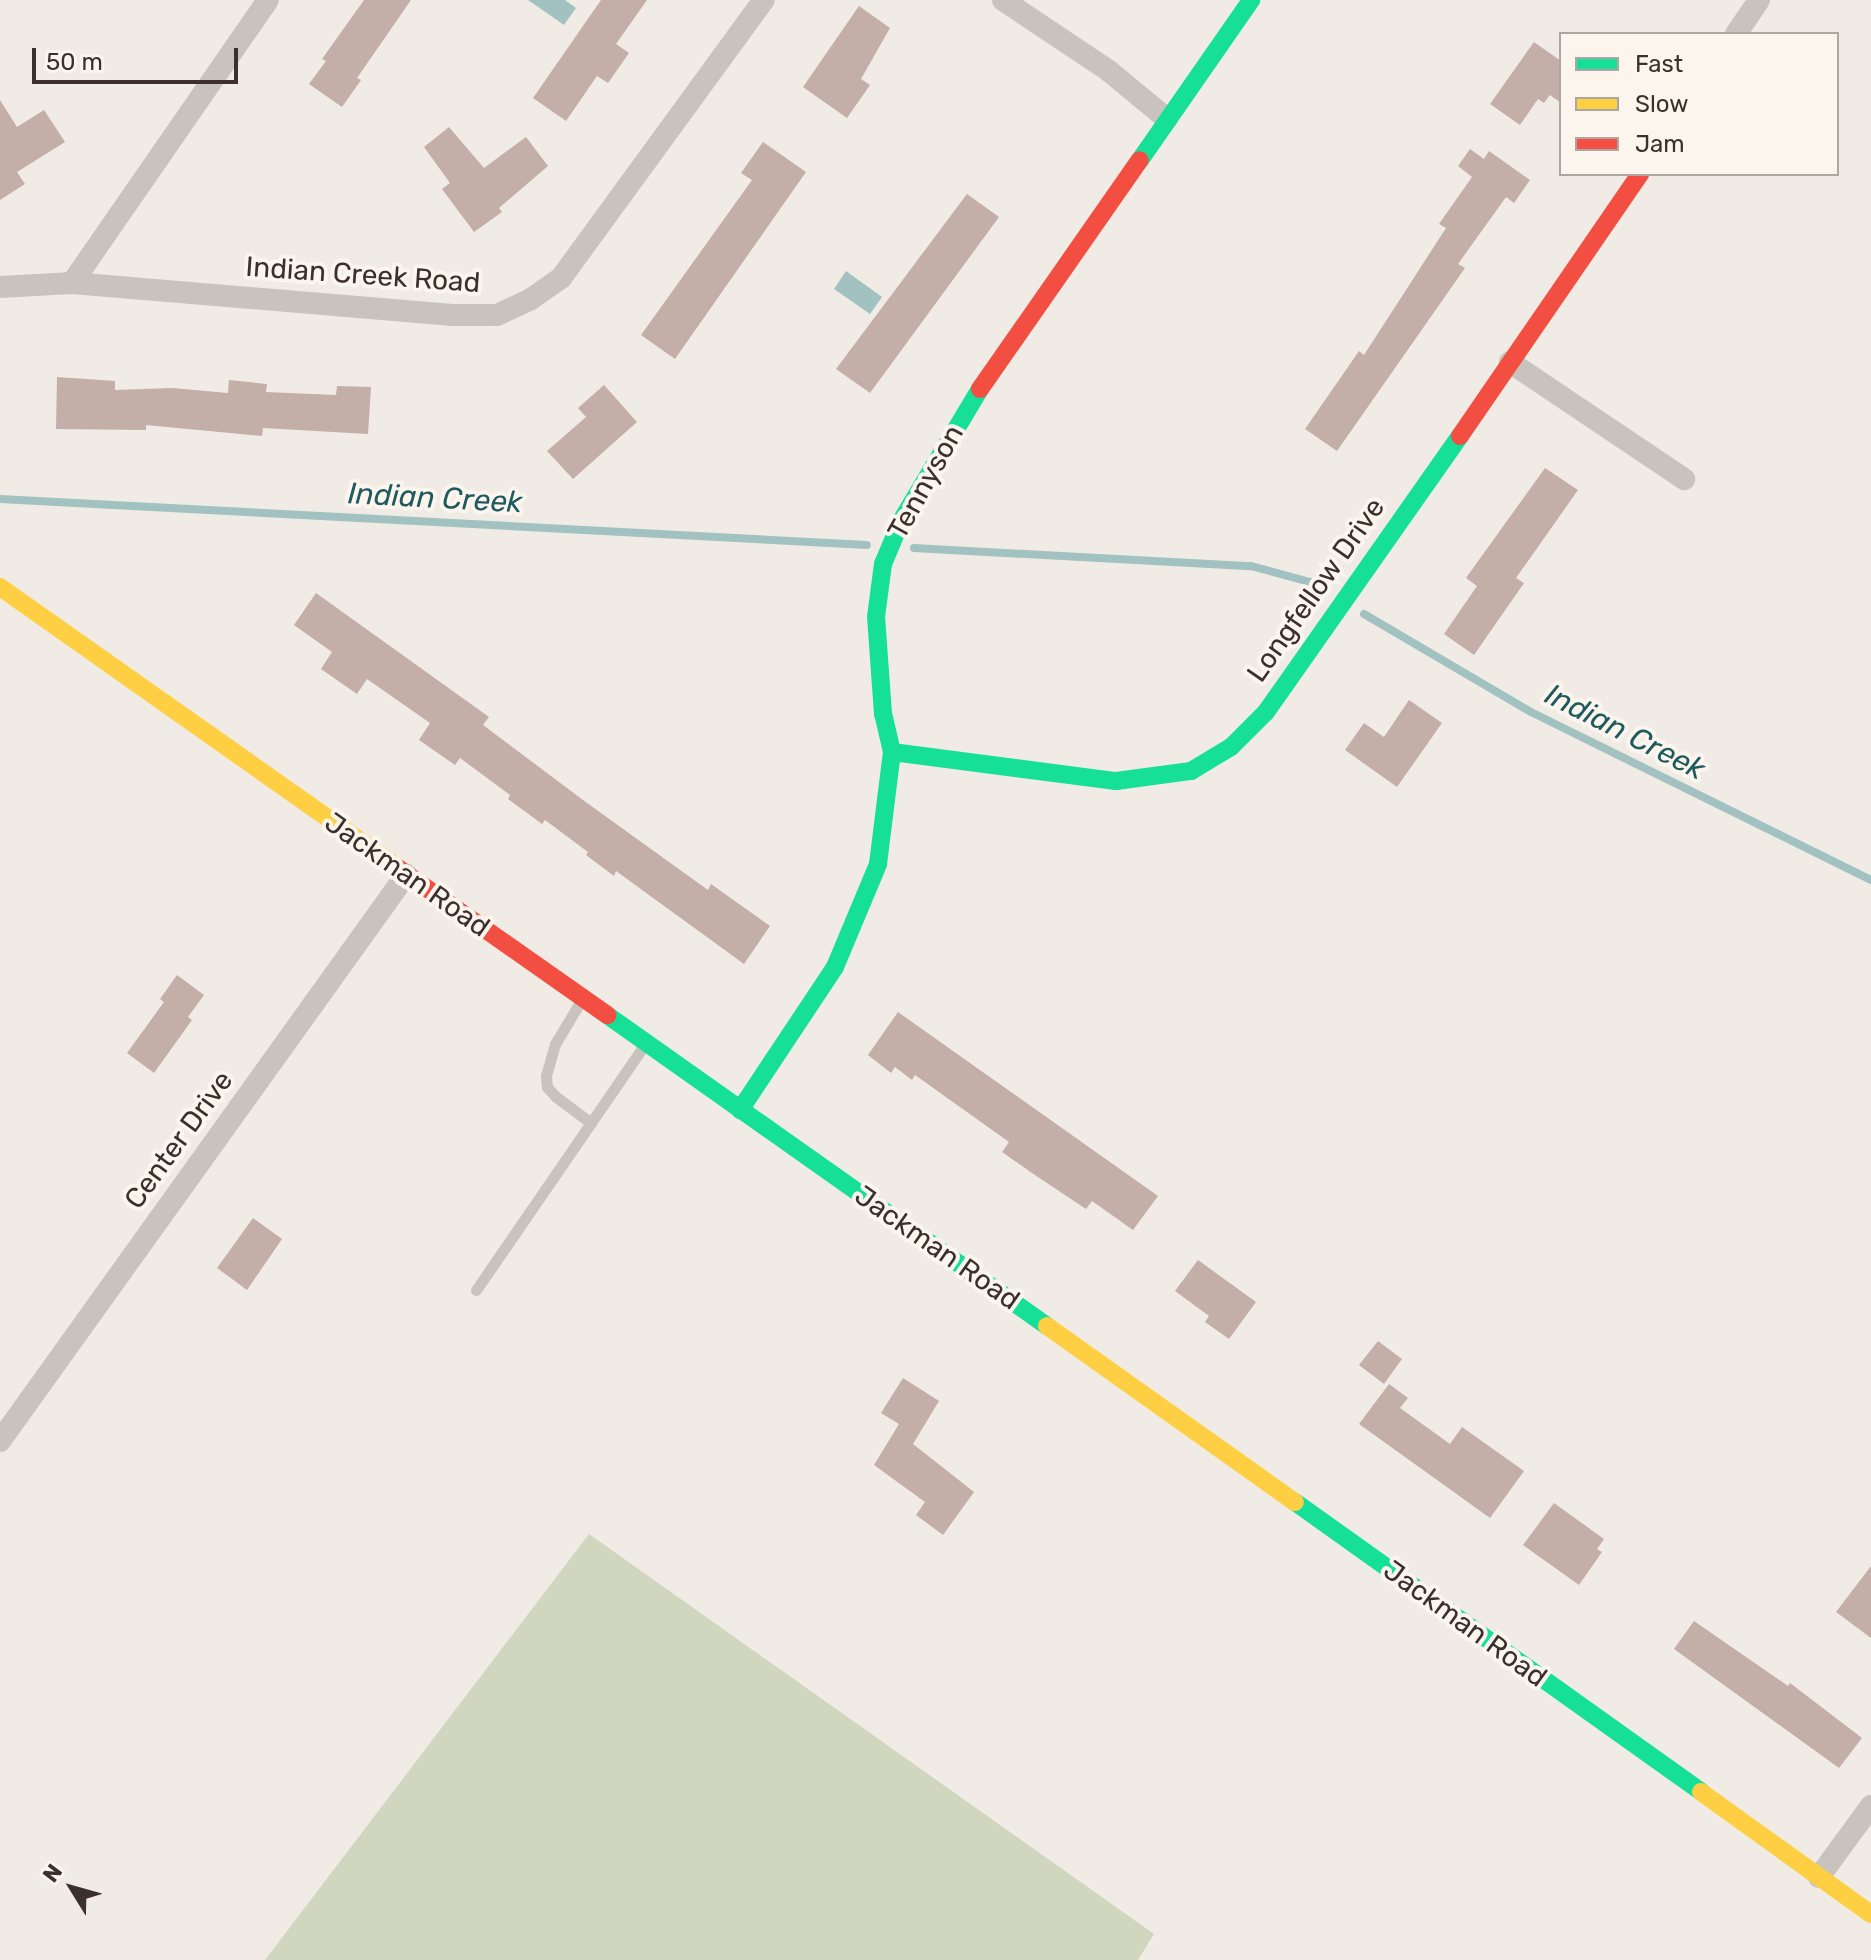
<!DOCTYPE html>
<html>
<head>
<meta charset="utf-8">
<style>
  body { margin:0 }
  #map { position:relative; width:1871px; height:1960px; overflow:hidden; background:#f0ebe5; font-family:Rubik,sans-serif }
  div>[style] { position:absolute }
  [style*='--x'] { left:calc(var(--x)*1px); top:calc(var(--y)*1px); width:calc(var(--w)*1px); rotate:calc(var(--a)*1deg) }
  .green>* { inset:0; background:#d1d6bf }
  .water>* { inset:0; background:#a1c2c1 }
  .stream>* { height:8px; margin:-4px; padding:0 4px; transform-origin:4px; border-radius:4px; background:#a1c2c1 }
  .building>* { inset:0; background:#c3afa7 }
  .lane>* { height:11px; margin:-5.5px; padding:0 5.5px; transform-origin:5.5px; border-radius:5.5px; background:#c9c3be }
  .street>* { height:22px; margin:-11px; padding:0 11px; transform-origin:11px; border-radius:11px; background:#c9c3be }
  .fast>* { height:18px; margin:-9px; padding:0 9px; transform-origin:9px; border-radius:9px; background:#16e098 }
  .slow>* { height:18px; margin:-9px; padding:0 9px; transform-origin:9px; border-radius:9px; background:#ffcf43 }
  .jam>* { height:18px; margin:-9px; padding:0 9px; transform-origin:9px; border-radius:9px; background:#f24e42 }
  span { translate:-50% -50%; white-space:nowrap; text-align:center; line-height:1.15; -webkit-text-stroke:8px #fbf5ee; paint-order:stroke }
  .street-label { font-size:28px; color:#3b302b }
  .water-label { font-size:30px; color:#1f5a5e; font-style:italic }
  .legend { position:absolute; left:1559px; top:32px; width:280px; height:144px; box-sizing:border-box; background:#fbf5ee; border:2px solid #aea6a0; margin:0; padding:10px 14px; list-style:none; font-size:24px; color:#3b302b }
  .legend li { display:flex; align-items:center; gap:16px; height:40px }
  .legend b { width:40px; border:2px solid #aea6a0 }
  .north { position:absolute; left:32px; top:1848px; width:80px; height:80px; -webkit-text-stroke:6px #fbf5ee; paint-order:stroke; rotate:307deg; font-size:22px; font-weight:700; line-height:32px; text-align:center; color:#3b302b }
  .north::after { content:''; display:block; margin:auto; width:28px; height:36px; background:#3b302b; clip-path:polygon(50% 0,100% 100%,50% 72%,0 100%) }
  .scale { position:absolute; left:32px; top:48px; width:206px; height:36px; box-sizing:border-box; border:4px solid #3b302b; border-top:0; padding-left:10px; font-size:24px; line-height:28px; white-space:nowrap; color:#3b302b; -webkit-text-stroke:6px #fbf5ee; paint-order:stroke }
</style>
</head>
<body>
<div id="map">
  <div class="green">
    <div style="clip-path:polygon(589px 1534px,1154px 1934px,1138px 1960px,265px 1960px)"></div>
  </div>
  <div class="water">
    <div style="clip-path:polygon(528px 0,565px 0,576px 8px,564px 25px)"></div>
    <div style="clip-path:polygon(846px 271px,882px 297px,870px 314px,834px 289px)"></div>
  </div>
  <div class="stream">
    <div style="--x:0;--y:499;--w:868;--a:3.04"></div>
    <div style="--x:914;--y:548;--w:337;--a:3.1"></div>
    <div style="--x:1251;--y:566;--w:61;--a:15.2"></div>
    <div style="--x:1310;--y:582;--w:17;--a:31"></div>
    <div style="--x:1364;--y:614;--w:194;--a:30.4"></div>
    <div style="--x:1531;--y:712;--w:379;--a:26.3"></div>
  </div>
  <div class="building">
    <div style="clip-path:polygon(364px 0,411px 0,357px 78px,361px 80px,342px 107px,309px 84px,326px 61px,322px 59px)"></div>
    <div style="clip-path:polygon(601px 0,647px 0,616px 44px,629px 53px,608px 83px,597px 76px,566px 121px,533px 98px)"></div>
    <div style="clip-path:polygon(859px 6px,890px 28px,861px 79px,870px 85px,847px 118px,803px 87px)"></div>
    <div style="clip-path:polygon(1534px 42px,1561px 61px,1561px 103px,1550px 95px,1544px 103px,1538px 99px,1520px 125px,1490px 104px)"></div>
    <div style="clip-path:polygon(0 100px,17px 127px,44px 110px,65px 142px,17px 172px,25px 184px,0 200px)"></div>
    <div style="clip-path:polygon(449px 127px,484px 168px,526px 137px,548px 166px,499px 208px,502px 212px,474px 232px,442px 189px,450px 183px,424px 147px)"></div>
    <div style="clip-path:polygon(763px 142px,806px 172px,675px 359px,641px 335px,752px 180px,741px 173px)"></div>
    <div style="clip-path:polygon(1470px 149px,1484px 159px,1489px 151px,1530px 180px,1514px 203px,1506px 197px,1458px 264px,1465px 268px,1337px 451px,1305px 429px,1359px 351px,1364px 355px,1446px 228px,1439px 224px,1472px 177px,1458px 166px)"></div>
    <div style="clip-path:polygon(967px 194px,999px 217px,870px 393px,836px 369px)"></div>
    <div style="clip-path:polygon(57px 377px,115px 381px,115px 390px,172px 388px,228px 393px,229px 380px,267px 384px,266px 392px,336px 395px,337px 386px,371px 387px,368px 434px,263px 428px,262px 436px,146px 425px,146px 430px,56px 429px)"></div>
    <div style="clip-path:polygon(604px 385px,637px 422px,573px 479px,547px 451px,586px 417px,578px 408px)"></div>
    <div style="clip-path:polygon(1545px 468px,1578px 490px,1516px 578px,1524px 583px,1474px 655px,1444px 634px,1477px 586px,1466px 578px)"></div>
    <div style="clip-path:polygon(316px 593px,489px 717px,483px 725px,587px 803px,708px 890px,711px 884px,770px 926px,744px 964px,616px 871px,614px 876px,586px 855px,588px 852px,545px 820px,542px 824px,508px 799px,510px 795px,460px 758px,455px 765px,419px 740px,430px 723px,367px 679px,357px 694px,321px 669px,332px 652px,294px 625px)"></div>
    <div style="clip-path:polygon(1409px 700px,1442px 723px,1397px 787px,1345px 750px,1364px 723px,1384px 737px)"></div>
    <div style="clip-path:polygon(177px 975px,204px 995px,188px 1017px,192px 1020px,154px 1073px,127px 1053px,164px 1002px,160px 999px)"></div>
    <div style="clip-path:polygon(898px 1012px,1158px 1196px,1133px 1230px,1092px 1201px,1086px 1209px,1032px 1173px,1002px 1152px,1009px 1142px,915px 1075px,912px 1080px,895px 1067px,891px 1073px,868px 1055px)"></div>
    <div style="clip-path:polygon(253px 1218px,282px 1239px,247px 1290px,217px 1268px)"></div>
    <div style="clip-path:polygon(1198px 1260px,1256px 1302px,1229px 1339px,1205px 1322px,1209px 1316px,1175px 1291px)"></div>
    <div style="clip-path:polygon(1378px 1341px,1402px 1359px,1384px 1384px,1359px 1365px)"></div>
    <div style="clip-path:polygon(903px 1378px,939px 1401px,913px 1444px,974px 1492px,943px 1535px,916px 1515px,925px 1502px,874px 1465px,899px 1424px,881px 1413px)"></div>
    <div style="clip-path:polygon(1389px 1384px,1408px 1398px,1400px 1408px,1450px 1444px,1462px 1427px,1524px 1471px,1490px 1518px,1359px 1424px)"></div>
    <div style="clip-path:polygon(1554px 1503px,1604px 1539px,1597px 1549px,1602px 1552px,1579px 1585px,1523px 1545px)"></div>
    <div style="clip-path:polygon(1871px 1566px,1871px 1638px,1836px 1612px)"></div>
    <div style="clip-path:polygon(1694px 1621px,1788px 1686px,1790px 1683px,1862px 1738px,1839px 1768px,1674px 1649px)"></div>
  </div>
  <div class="lane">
    <div style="--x:582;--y:999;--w:52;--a:121"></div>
    <div style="--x:555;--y:1044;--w:33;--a:106"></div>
    <div style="--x:546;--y:1076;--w:11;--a:85"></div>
    <div style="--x:547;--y:1087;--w:12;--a:48"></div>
    <div style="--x:555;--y:1096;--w:45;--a:36.9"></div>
    <div style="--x:476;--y:1290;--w:298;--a:-55.5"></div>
  </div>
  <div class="street">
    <div style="--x:1003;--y:0;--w:128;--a:33.8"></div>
    <div style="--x:1109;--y:71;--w:75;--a:39.6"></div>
    <div style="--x:1736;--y:34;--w:41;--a:-55.9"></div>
    <div style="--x:72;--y:283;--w:344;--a:-55.3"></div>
    <div style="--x:0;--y:287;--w:72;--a:-3.2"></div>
    <div style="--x:72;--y:283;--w:382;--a:4.8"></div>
    <div style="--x:453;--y:315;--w:44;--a:0"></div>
    <div style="--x:497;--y:315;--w:38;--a:-25"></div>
    <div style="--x:531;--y:299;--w:37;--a:-35"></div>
    <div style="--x:561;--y:278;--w:344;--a:-53.9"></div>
    <div style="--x:1510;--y:362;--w:210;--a:33.9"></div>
    <div style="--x:0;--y:1441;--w:697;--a:-54.35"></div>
    <div style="--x:1819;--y:1877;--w:88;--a:-53.8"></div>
  </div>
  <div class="fast">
    <div style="--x:1140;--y:160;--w:195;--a:-55.2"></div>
    <div style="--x:892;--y:752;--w:226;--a:7.4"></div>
    <div style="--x:1116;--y:781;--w:76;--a:-7.6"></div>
    <div style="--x:1191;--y:771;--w:47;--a:-31"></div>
    <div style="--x:1231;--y:747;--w:49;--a:-45"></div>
    <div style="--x:1266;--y:712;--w:337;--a:-54.9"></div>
    <div style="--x:607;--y:1015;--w:539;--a:35.25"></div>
    <div style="--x:740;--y:1110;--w:172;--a:-56.4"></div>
    <div style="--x:835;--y:967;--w:112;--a:-67.3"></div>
    <div style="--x:878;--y:864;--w:113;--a:-82.9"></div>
    <div style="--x:892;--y:752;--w:39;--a:-103"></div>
    <div style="--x:883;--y:714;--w:97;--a:-94.1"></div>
    <div style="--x:876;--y:617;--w:53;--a:-82.5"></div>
    <div style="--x:883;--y:564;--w:47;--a:-67.3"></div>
    <div style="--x:901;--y:521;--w:154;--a:-59.1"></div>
    <div style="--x:1295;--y:1502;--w:499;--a:35.5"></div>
  </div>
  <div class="slow">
    <div style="--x:0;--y:587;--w:487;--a:35.2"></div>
    <div style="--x:1047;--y:1326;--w:304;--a:35.4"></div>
    <div style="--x:1701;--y:1792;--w:209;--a:35.7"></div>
  </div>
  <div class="jam">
    <div style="--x:980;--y:389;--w:279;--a:-55.1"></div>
    <div style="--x:1460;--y:436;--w:318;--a:-55.5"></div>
    <div style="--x:398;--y:868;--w:256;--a:35.1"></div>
  </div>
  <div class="street-label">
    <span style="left:363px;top:275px;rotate:4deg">Indian Creek Road</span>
    <span style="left:926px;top:482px;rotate:-61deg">Tennyson</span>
    <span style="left:1316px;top:590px;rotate:-55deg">Longfellow Drive</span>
    <span style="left:407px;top:875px;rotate:35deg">Jackman Road</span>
    <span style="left:179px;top:1140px;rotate:-54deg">Center Drive</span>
    <span style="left:937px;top:1248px;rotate:35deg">Jackman Road</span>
    <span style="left:1465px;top:1624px;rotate:36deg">Jackman Road</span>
  </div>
  <div class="water-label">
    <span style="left:435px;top:498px;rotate:3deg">Indian Creek</span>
    <span style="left:1625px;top:732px;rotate:27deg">Indian Creek</span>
  </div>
  <ul class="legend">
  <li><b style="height:10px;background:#16e098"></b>Fast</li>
  <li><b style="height:10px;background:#ffcf43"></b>Slow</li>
  <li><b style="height:10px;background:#f24e42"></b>Jam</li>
  </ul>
  <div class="north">N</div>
  <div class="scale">50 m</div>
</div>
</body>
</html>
